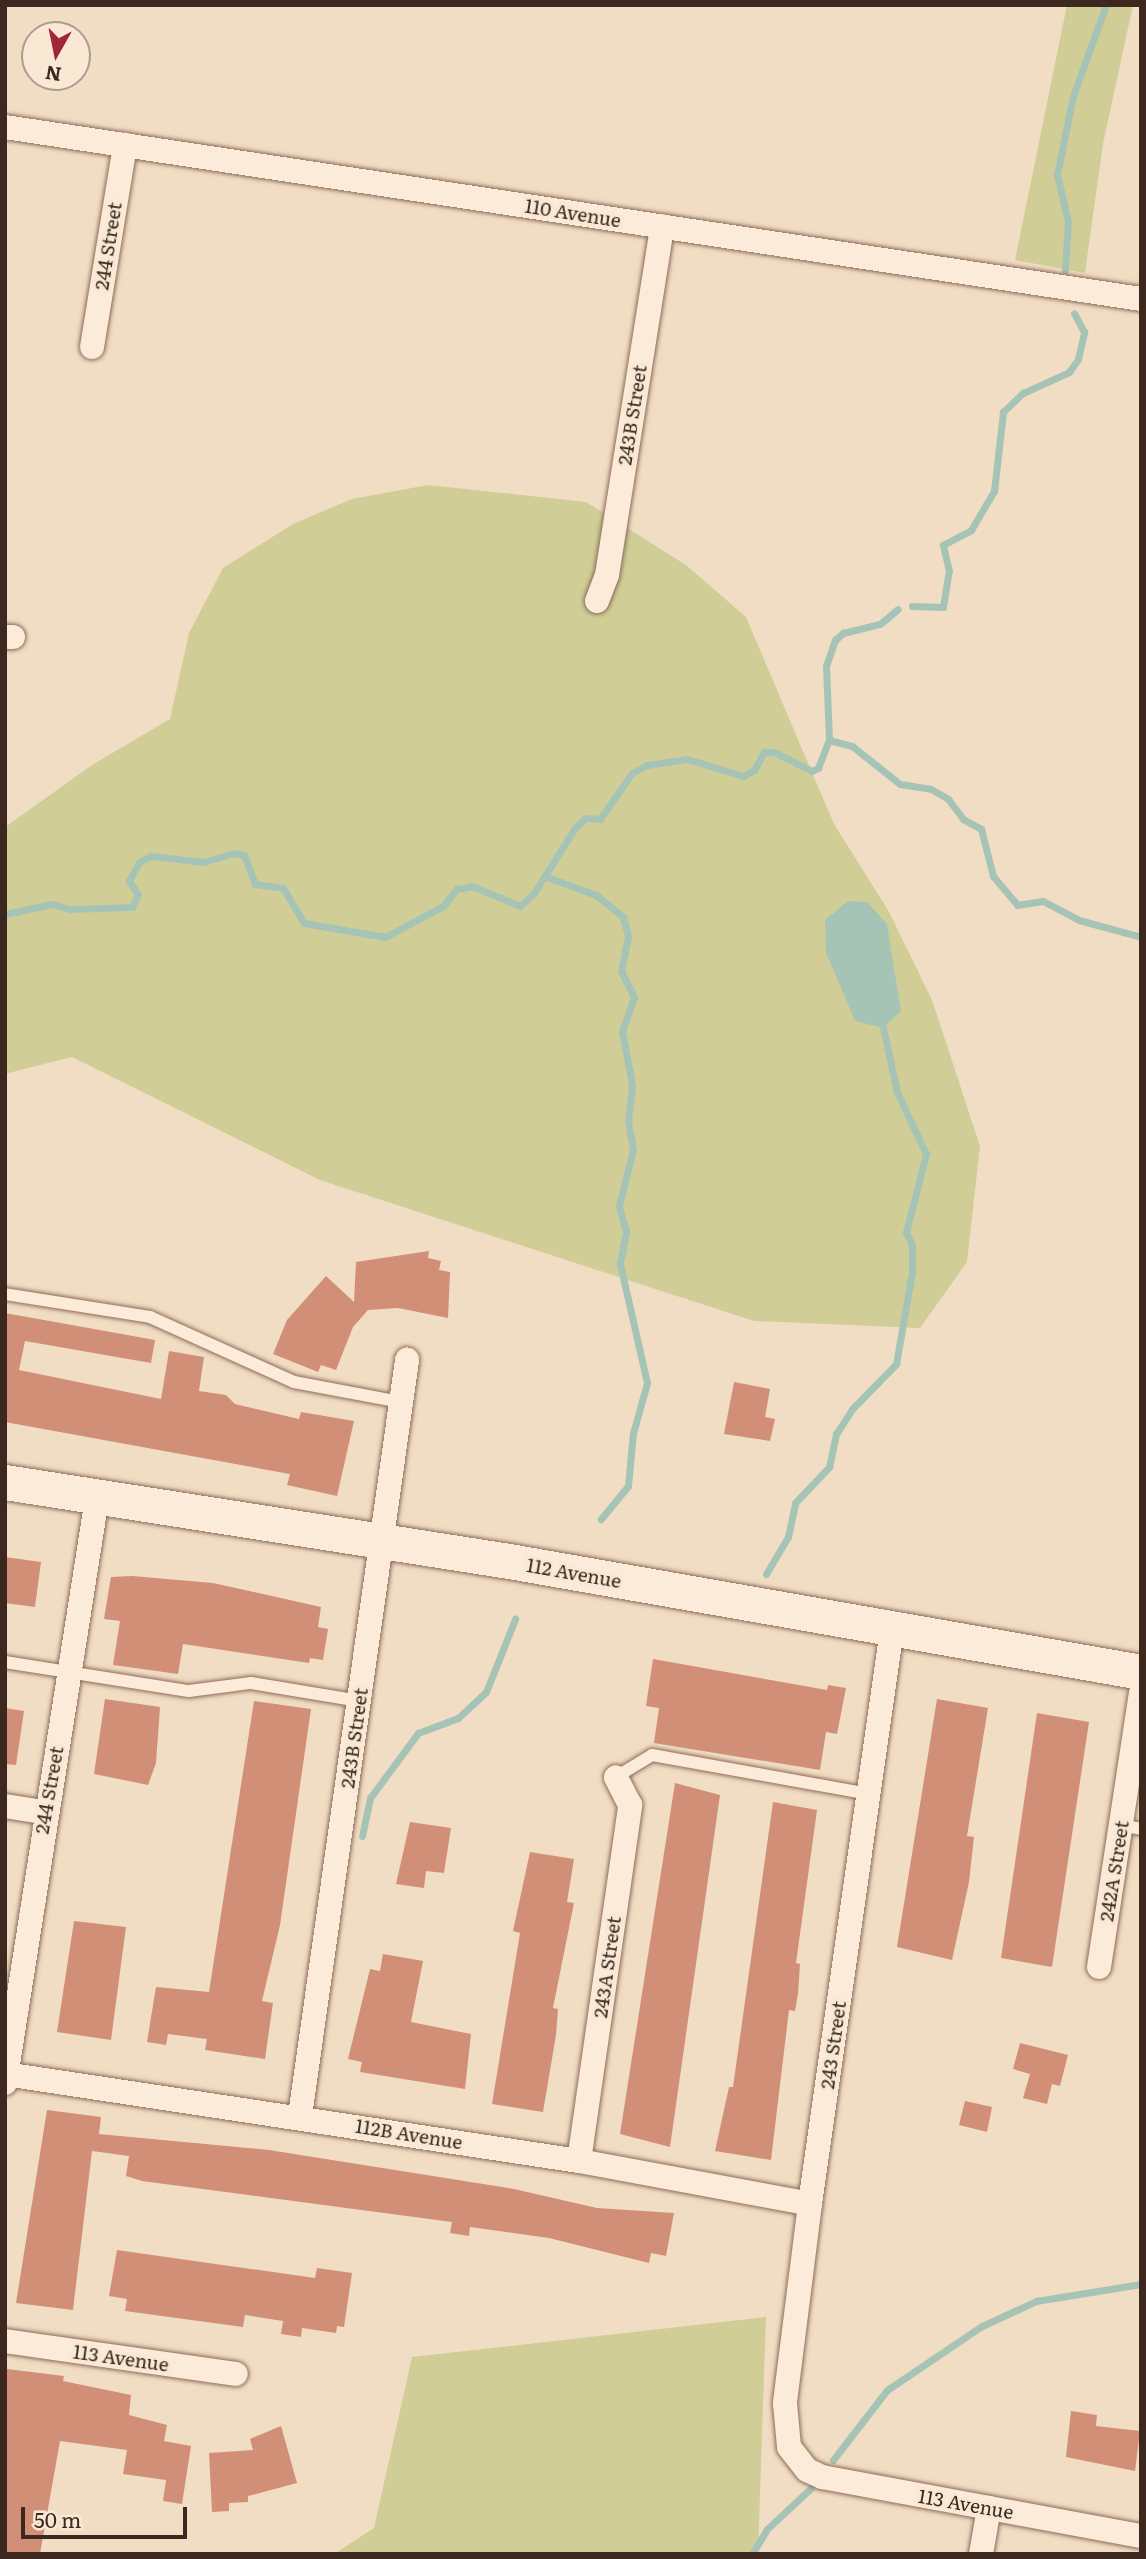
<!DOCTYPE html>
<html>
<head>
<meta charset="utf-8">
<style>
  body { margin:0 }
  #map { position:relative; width:1146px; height:2559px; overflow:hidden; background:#f1ddc4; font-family:Literata,serif }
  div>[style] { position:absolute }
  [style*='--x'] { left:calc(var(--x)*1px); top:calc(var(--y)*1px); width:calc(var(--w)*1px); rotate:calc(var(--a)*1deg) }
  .green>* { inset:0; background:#d0ce96 }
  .water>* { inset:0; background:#a6c4b6 }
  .stream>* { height:7px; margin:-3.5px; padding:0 3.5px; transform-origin:3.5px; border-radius:3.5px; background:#a6c4b6 }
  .building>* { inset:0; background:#d28f77 }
  .roads { filter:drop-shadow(0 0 2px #8d6c59) drop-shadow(0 0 2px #8d6c59) }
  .service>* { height:12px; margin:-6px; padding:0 6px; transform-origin:6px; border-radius:6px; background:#fbebd8 }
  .minor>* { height:24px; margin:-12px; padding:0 12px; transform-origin:12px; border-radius:12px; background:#fbebd8 }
  .secondary>* { height:35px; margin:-17.5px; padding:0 17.5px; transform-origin:17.5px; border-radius:17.5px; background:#fbebd8 }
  span { translate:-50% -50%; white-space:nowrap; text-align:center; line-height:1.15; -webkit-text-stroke:7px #f8e8d4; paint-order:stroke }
  .street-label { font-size:19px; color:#3c281e }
  .frame { position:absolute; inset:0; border:7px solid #3c281e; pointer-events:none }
  .north { position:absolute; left:21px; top:21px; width:70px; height:70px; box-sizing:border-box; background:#f8e8d4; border:2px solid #ad9b8b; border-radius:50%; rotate:189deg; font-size:19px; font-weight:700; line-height:28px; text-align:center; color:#3c281e }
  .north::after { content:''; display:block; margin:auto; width:24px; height:32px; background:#a12438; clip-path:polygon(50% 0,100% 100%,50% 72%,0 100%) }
  .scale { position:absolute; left:21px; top:2507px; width:166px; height:32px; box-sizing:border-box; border:4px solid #3c281e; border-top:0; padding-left:9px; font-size:21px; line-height:24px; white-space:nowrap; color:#3c281e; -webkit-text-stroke:5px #f8e8d4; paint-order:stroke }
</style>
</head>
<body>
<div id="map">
  <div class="green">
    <div style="clip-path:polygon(1067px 5px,1133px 5px,1103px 144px,1085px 273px,1015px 260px)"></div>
    <div style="clip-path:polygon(428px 485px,586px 502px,686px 565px,746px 617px,834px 824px,888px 910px,932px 1000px,980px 1146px,967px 1262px,920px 1328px,754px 1321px,320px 1180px,72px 1057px,5px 1074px,5px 827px,92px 765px,170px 719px,189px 633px,223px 568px,293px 524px,352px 499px)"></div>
    <div style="clip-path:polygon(766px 2317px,758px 2554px,334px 2554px,374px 2528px,412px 2357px)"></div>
  </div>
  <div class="water">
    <div style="clip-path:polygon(848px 901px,867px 902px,887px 924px,901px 1011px,883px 1028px,855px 1021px,826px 953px,825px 920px)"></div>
  </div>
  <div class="stream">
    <div style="--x:1065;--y:270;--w:49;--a:-86.5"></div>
    <div style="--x:1068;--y:221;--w:47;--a:-103.4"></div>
    <div style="--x:1057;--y:175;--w:81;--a:-78.6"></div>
    <div style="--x:1073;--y:96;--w:97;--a:-70.1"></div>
    <div style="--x:912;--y:606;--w:31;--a:2"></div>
    <div style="--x:943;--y:607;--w:36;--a:-81"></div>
    <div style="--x:949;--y:571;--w:27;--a:-103"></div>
    <div style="--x:943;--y:545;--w:32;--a:-28"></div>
    <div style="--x:971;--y:530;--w:45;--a:-59.5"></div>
    <div style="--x:994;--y:491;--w:80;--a:-83.5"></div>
    <div style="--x:1003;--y:412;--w:28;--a:-44"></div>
    <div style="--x:1023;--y:393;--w:51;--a:-24.5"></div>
    <div style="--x:1069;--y:372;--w:16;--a:-55"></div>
    <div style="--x:1078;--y:359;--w:28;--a:-77"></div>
    <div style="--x:1084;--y:332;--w:21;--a:-118"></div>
    <div style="--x:829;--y:740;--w:24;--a:15"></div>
    <div style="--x:852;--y:746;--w:61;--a:38.4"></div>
    <div style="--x:900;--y:784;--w:31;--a:9"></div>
    <div style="--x:931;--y:789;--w:20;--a:30"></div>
    <div style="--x:948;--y:799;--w:25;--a:53"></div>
    <div style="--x:963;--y:819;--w:21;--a:29"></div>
    <div style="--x:981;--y:829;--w:49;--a:75.7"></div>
    <div style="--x:993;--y:876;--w:38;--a:50"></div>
    <div style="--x:1017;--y:905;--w:26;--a:-9"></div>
    <div style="--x:1043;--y:901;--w:41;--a:27.8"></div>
    <div style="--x:1079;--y:920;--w:64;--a:15.3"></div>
    <div style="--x:544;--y:876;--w:55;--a:20.1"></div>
    <div style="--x:596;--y:895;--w:35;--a:39"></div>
    <div style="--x:623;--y:917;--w:20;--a:75"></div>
    <div style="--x:628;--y:936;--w:36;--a:101"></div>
    <div style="--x:621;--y:971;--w:29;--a:63"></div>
    <div style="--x:634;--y:997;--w:36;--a:109"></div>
    <div style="--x:622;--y:1031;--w:55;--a:79.5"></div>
    <div style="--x:632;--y:1085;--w:36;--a:96"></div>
    <div style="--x:628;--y:1121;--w:29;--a:80"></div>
    <div style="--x:633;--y:1150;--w:58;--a:104"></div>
    <div style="--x:619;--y:1206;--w:27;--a:75"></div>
    <div style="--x:626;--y:1232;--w:33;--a:101"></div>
    <div style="--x:620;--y:1264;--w:122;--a:77.2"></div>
    <div style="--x:647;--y:1383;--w:52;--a:105.6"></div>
    <div style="--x:633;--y:1433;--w:53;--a:95.4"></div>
    <div style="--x:628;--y:1486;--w:43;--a:129.3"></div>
    <div style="--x:5;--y:914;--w:48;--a:-12"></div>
    <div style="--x:52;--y:904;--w:18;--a:16"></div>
    <div style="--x:69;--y:909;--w:63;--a:-1.8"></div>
    <div style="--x:132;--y:907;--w:14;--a:-65"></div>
    <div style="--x:138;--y:894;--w:16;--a:-125"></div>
    <div style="--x:129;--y:881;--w:21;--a:-62"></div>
    <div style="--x:139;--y:862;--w:13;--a:-27"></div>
    <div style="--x:151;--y:856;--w:53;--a:6.5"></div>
    <div style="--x:204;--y:862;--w:30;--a:-17"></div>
    <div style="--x:233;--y:853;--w:11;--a:10"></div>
    <div style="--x:244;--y:855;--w:31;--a:69"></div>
    <div style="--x:255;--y:884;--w:28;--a:8"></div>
    <div style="--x:283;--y:888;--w:41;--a:59"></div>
    <div style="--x:304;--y:923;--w:82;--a:9.8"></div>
    <div style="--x:385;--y:937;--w:66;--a:-28.1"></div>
    <div style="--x:443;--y:906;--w:22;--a:-51"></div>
    <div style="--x:457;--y:889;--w:15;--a:-11"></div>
    <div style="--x:472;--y:886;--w:52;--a:22.6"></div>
    <div style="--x:520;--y:906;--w:19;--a:-43"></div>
    <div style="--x:534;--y:893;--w:77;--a:-57.8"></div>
    <div style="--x:575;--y:828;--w:14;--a:-45"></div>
    <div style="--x:585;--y:818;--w:15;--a:4"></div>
    <div style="--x:600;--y:819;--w:56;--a:-55.2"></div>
    <div style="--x:632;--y:773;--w:17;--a:-28"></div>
    <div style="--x:647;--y:765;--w:40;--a:-8.5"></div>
    <div style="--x:687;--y:759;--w:59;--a:16.9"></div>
    <div style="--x:743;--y:776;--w:13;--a:-29"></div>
    <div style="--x:754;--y:770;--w:21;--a:-61"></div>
    <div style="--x:764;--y:752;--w:10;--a:0"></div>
    <div style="--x:774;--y:752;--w:42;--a:26.6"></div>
    <div style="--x:812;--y:771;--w:7;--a:-27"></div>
    <div style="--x:818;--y:768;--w:30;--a:-69"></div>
    <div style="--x:829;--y:740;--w:74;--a:-92.3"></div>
    <div style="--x:826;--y:666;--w:28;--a:-71"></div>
    <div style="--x:835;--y:640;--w:11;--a:-41"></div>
    <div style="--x:843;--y:633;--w:38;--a:-14"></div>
    <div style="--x:880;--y:624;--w:23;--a:-40"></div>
    <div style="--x:766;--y:1574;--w:43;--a:-59.3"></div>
    <div style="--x:788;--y:1537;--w:35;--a:-78"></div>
    <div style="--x:795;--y:1503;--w:50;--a:-46.6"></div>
    <div style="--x:829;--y:1467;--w:34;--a:-78"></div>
    <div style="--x:836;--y:1434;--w:30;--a:-57"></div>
    <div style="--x:852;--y:1409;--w:63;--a:-45.6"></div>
    <div style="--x:896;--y:1364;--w:93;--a:-80.1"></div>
    <div style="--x:912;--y:1272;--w:27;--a:-90"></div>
    <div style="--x:912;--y:1245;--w:14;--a:-115"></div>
    <div style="--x:906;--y:1232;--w:81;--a:-75.6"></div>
    <div style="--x:926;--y:1154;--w:68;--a:-115.1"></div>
    <div style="--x:897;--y:1092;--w:66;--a:-102.3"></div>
    <div style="--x:362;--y:1836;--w:39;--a:-78"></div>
    <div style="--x:370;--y:1798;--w:81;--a:-53.6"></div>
    <div style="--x:418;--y:1733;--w:43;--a:-20.6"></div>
    <div style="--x:458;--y:1718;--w:38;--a:-43"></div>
    <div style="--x:486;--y:1692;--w:79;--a:-68.3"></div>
    <div style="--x:833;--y:2460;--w:88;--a:-52.4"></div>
    <div style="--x:887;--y:2390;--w:115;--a:-34"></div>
    <div style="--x:982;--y:2326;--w:60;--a:-24.8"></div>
    <div style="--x:1036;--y:2301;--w:106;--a:-9.2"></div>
    <div style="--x:752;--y:2554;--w:29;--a:-59"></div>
    <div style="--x:767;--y:2529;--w:60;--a:-43"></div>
  </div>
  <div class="building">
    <div style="clip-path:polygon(429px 1251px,428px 1258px,441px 1261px,439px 1270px,450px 1272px,448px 1318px,398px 1308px,368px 1310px,353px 1327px,336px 1370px,321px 1365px,318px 1372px,273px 1354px,287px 1320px,326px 1276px,354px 1302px,356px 1262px)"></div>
    <div style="clip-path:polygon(5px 1313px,155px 1340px,151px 1363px,25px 1341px,19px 1370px,161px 1399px,169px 1351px,204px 1357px,199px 1391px,226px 1395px,235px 1404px,299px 1419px,301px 1412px,354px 1421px,337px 1496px,287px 1485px,290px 1474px,5px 1422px)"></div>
    <div style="clip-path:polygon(734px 1382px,770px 1389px,765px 1417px,775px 1419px,770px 1441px,724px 1434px)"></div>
    <div style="clip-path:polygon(5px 1557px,41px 1562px,35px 1607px,5px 1603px)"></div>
    <div style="clip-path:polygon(132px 1576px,213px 1583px,321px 1607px,318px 1627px,328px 1629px,323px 1660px,310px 1658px,309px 1663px,183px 1644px,178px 1674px,113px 1665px,120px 1621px,104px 1619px,111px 1577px)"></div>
    <div style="clip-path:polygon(653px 1659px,827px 1690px,828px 1685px,846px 1688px,837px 1734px,826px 1732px,820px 1770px,654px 1743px,659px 1708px,646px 1706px)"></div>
    <div style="clip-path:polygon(105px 1699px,160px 1707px,156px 1763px,148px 1785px,94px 1774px)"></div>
    <div style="clip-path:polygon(937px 1699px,988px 1708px,967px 1836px,974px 1837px,969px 1882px,952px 1960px,897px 1947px)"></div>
    <div style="clip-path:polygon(254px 1701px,311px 1709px,280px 1925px,262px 2001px,273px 2003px,265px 2059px,205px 2050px,207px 2039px,168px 2034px,166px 2045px,147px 2042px,156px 1987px,209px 1992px)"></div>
    <div style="clip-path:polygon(5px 1708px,24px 1711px,16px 1765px,5px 1764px)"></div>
    <div style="clip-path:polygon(1037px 1713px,1089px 1722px,1052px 1967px,1001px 1958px)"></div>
    <div style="clip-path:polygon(675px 1783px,720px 1795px,670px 2147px,620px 2134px)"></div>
    <div style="clip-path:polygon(773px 1802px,817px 1810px,796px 1963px,800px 1964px,798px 1994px,795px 2011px,789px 2010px,771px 2160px,715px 2151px,729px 2087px,733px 2087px)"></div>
    <div style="clip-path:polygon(410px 1822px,451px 1828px,444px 1873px,426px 1871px,424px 1888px,396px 1884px)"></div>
    <div style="clip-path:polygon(530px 1852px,574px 1859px,567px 1902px,574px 1903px,553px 2008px,558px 2009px,556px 2035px,543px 2112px,492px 2104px,520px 1933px,513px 1931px)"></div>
    <div style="clip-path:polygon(74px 1921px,126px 1927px,111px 2040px,57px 2032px)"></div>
    <div style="clip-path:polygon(383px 1954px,423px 1961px,411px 2022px,471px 2034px,465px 2089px,360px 2072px,362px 2062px,348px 2059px,370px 1969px,380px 1971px)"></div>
    <div style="clip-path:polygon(1020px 2043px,1068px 2055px,1060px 2086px,1052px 2084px,1047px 2104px,1023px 2098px,1030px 2074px,1013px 2069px)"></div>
    <div style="clip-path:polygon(965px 2101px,992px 2107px,987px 2132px,959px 2125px)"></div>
    <div style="clip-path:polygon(47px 2110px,101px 2117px,99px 2134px,269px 2150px,514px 2189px,597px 2208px,674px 2213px,666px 2256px,651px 2253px,649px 2263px,549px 2238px,470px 2227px,469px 2236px,450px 2233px,452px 2222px,142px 2181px,126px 2176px,129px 2156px,92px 2151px,73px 2310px,16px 2303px)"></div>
    <div style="clip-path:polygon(117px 2250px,315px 2278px,317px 2268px,352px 2273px,344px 2327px,337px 2326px,336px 2333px,302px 2328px,301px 2337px,281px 2334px,283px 2321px,245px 2315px,243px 2327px,125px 2311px,127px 2299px,109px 2296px)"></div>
    <div style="clip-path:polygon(7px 2369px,64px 2376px,63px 2381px,131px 2395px,129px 2415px,167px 2425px,164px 2441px,191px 2446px,182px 2504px,163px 2501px,166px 2480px,123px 2474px,127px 2450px,60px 2441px,40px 2554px,5px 2554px)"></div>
    <div style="clip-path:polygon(1071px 2411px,1097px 2415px,1096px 2426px,1140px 2431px,1135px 2471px,1066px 2457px)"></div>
    <div style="clip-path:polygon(281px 2426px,297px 2483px,248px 2496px,248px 2502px,229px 2503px,229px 2511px,212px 2512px,209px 2453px,253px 2450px,250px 2439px)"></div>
  </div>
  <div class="roads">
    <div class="service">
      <div style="--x:5;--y:1294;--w:147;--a:9"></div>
      <div style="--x:150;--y:1317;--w:158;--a:24.3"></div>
      <div style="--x:294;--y:1382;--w:109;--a:10.6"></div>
      <div style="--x:5;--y:1662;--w:186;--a:9"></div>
      <div style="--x:189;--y:1691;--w:63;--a:-7.4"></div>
      <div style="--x:251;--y:1683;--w:110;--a:9.4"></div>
      <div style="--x:616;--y:1777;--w:42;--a:-31.4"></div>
      <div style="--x:652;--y:1755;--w:220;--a:10.2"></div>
      <div style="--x:1121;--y:1825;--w:20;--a:11"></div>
    </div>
    <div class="minor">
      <div style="--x:5;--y:127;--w:1149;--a:8.61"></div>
      <div style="--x:92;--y:347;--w:205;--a:-80.7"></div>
      <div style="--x:597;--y:601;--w:28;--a:-69"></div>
      <div style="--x:607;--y:575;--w:353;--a:-81"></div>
      <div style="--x:5;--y:637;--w:8;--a:0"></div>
      <div style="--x:892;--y:1629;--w:581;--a:98.12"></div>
      <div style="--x:810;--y:2204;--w:201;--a:97.2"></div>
      <div style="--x:785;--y:2403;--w:44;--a:84.8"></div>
      <div style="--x:789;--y:2447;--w:29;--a:52"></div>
      <div style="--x:807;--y:2470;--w:17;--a:25"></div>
      <div style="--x:822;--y:2477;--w:324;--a:10.5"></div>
      <div style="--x:5;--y:1806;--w:38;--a:9"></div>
      <div style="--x:1099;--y:1967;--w:277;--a:-81.3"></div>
      <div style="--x:5;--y:2074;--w:581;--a:8.62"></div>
      <div style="--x:579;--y:2161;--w:235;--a:10.5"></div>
      <div style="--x:5;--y:2083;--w:592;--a:-81.06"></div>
      <div style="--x:300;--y:2116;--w:764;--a:-81.94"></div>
      <div style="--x:579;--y:2161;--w:360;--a:-81.8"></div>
      <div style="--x:630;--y:1805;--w:31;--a:-117"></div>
      <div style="--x:5;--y:2341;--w:233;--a:8.1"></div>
      <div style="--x:981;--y:2554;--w:47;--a:-80.1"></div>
    </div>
    <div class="secondary">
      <div style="--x:5;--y:1482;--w:510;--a:8.91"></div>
      <div style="--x:509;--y:1561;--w:642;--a:9.96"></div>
    </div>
  </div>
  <div class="street-label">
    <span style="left:573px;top:213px;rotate:9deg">110 Avenue</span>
    <span style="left:108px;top:246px;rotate:-81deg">244 Street</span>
    <span style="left:632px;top:415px;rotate:-81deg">243B Street</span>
    <span style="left:574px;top:1573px;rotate:10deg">112 Avenue</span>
    <span style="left:354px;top:1738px;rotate:-82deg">243B Street</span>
    <span style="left:49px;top:1790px;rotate:-80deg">244 Street</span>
    <span style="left:1114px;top:1871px;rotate:-81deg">242A Street</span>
    <span style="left:607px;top:1967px;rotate:-82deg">243A Street</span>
    <span style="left:833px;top:2045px;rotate:-82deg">243 Street</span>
    <span style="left:409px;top:2134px;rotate:9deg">112B Avenue</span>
    <span style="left:121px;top:2358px;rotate:8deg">113 Avenue</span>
    <span style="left:966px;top:2504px;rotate:10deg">113 Avenue</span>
  </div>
  <div class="frame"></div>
  <div class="north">N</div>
  <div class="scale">50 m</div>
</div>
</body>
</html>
